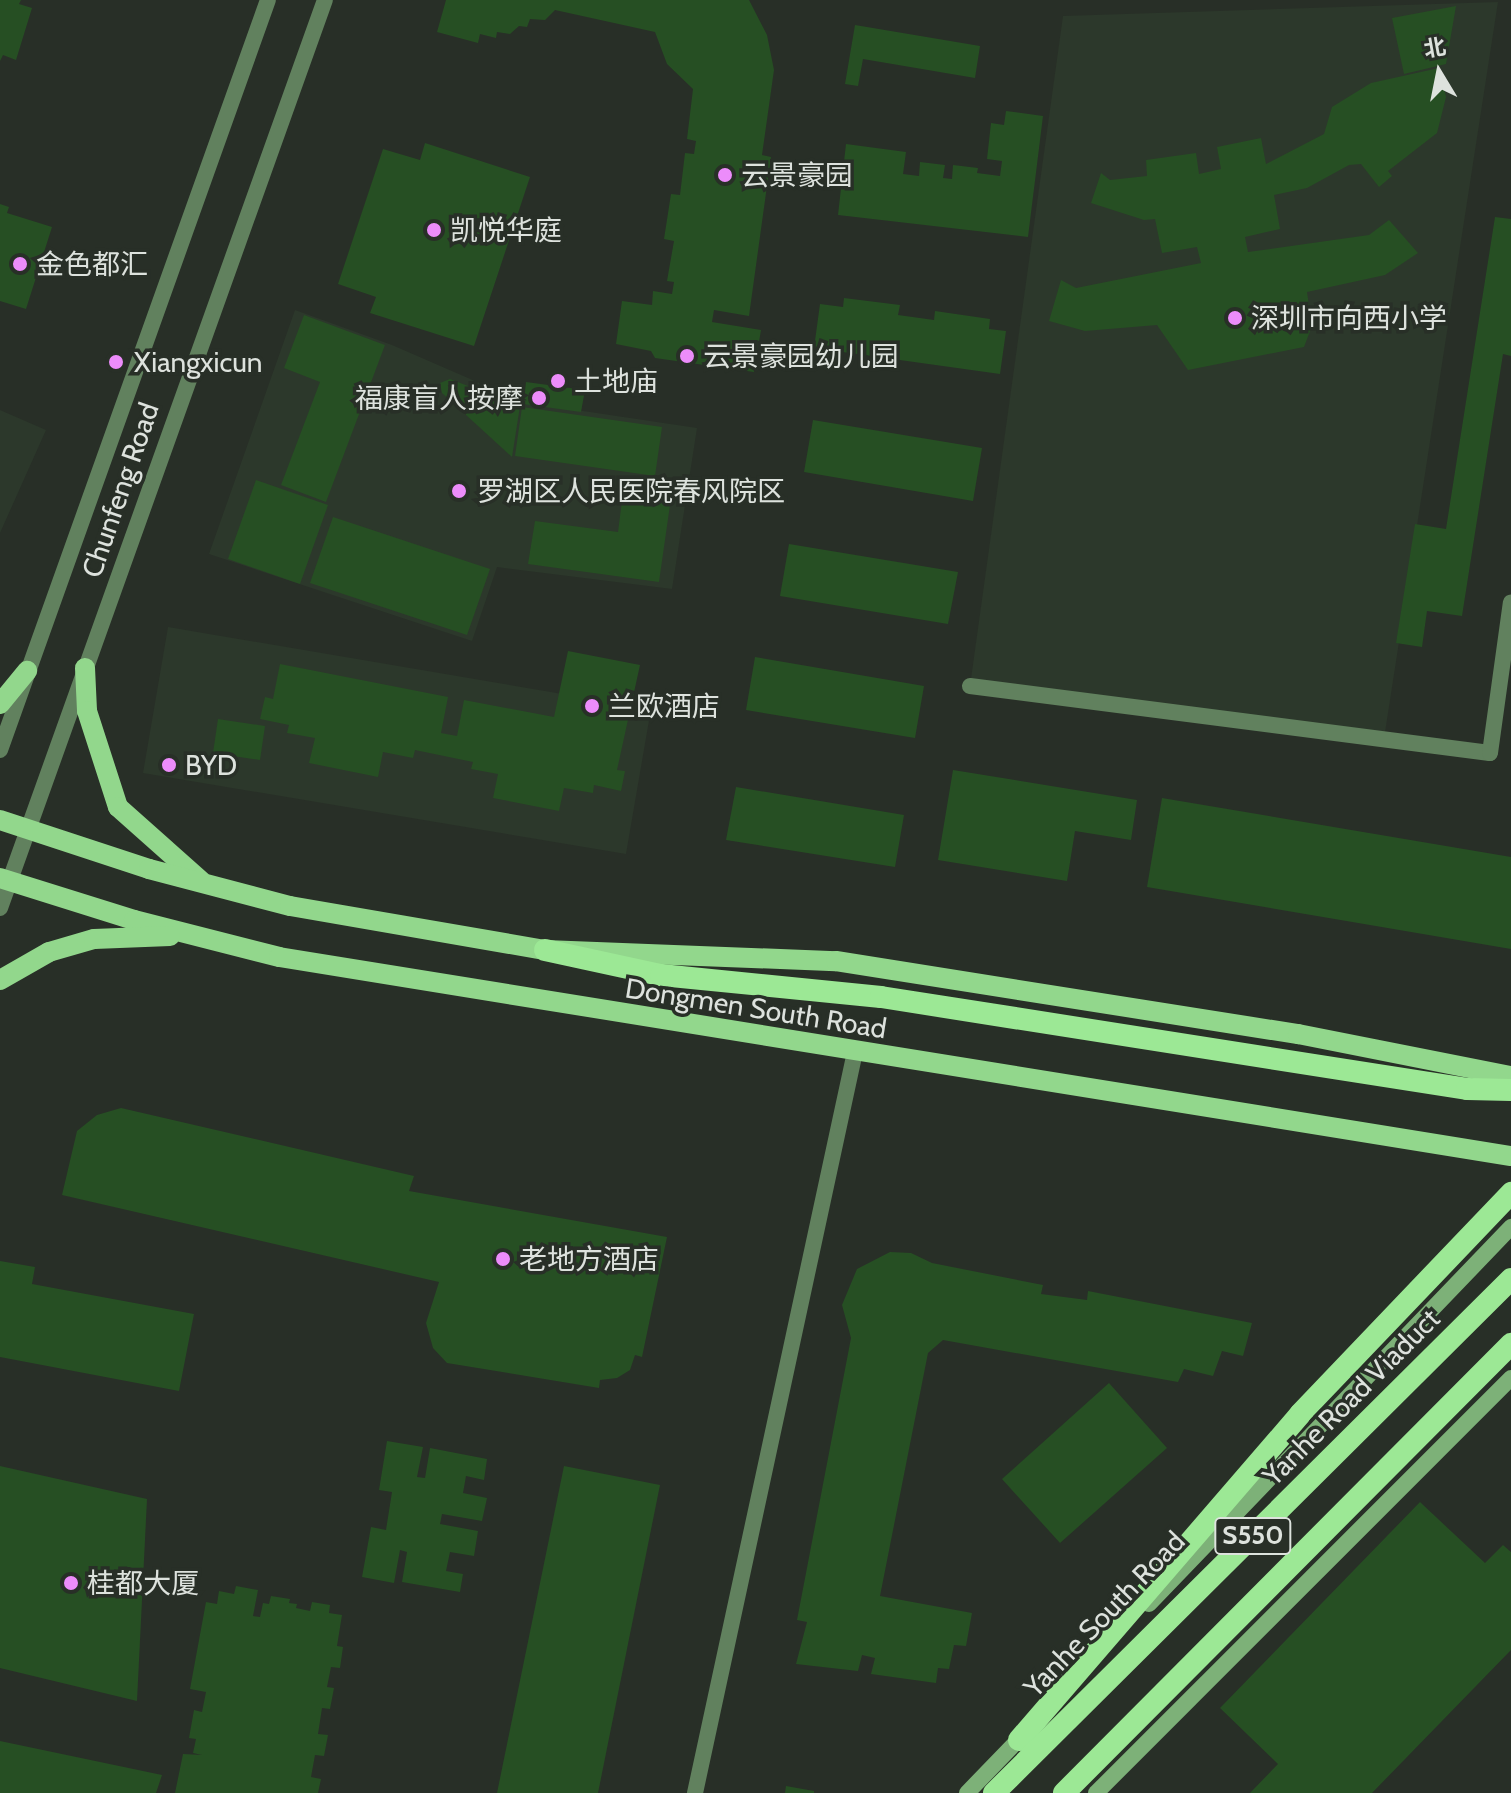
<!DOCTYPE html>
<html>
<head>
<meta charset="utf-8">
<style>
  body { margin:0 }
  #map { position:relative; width:1511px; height:1793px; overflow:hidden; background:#282f27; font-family:Cabin,"Noto Sans SC",sans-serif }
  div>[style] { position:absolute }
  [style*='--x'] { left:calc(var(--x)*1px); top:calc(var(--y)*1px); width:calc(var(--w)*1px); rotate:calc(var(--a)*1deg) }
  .built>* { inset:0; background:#2c382b }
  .building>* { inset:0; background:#264f23 }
  .minor>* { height:16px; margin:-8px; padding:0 8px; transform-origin:8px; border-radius:8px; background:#61815e }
  .tertiary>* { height:16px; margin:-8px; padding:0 8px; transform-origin:8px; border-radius:8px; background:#61815e }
  .secondary>* { height:16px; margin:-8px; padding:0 8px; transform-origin:8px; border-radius:8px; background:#7db178 }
  .primary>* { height:20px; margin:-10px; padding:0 10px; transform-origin:10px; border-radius:10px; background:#92d78c }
  .trunk>* { height:22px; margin:-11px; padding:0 11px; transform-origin:11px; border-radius:11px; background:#9ce895 }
  .dots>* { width:22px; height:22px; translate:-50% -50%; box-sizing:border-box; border:4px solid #282f27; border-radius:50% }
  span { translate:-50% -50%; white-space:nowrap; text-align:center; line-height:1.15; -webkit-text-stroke:7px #282f27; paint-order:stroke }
  .shield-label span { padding:2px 6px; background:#282f27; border:2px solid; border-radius:6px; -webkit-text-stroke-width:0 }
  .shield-label { font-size:26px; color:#dde2dd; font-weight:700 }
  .poi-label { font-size:28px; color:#dde2dd }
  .left { translate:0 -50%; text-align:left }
  .right { translate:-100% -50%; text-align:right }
  .street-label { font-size:28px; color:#dde2dd }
  .north { position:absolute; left:1399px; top:32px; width:80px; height:80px; -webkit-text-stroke:6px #282f27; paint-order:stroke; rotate:350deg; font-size:22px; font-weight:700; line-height:32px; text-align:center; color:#dde2dd }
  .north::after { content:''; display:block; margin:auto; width:28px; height:36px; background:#dde2dd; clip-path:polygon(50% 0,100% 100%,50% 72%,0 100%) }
</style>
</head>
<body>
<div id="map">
  <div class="built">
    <div style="clip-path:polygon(1498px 2px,1384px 739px,970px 686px,1063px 16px)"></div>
    <div style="clip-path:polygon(295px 310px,392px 345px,523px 402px,697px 428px,672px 589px,497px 567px,472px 641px,209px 554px)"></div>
    <div style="clip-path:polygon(0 410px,46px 430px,0 533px)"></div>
    <div style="clip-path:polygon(168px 627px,651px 709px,626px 854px,143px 773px)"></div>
  </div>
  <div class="building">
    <div style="clip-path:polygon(0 0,21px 0,19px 4px,32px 8px,16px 60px,3px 55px,0 61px)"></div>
    <div style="clip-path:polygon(446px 0,749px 0,767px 35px,774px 70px,762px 155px,771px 157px,749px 316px,714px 310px,712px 322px,761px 330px,754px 372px,655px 358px,651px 351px,616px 344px,622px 301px,652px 305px,653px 291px,672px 294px,674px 282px,667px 281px,674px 241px,664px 239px,671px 194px,680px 195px,685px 153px,694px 154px,696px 141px,687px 139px,693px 89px,667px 64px,655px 32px,555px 10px,545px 20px,530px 19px,527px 27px,519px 26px,510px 34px,497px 32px,496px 38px,480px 34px,478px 43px,437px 32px)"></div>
    <div style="clip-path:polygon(1456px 6px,1446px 64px,1404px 74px,1392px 18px)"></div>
    <div style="clip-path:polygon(855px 25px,980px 46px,975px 78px,863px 59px,858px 86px,845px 84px)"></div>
    <div style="clip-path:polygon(1439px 68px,1446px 97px,1437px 133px,1388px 171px,1392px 176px,1379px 187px,1361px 164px,1349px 165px,1307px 188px,1274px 195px,1280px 229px,1245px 237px,1248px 252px,1369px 235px,1389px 220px,1418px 253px,1385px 275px,1307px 292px,1312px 326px,1304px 347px,1188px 370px,1157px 325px,1085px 331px,1049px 321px,1061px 280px,1076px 288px,1201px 263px,1197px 247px,1162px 253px,1155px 219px,1144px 220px,1091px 203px,1101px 173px,1110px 180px,1147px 176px,1146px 160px,1196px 153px,1199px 174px,1221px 169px,1217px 147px,1261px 138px,1266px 164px,1324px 134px,1332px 107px,1371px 83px)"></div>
    <div style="clip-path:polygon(1006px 111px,1043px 116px,1028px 237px,838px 215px,846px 144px,906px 152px,903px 174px,919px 176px,920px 162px,945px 165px,943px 178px,952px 179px,953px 165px,978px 168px,977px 173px,1000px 176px,1002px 161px,987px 159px,991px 123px,1004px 125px)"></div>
    <div style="clip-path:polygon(425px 143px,530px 177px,474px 346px,370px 313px,376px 297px,338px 284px,383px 149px,420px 160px)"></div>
    <div style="clip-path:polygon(0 204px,9px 207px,7px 213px,52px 227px,26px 309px,0 301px)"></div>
    <div style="clip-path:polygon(1495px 217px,1511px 219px,1511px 356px,1503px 354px,1462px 616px,1427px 611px,1422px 647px,1396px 643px,1415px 524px,1446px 529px)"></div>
    <div style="clip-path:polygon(844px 298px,900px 305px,898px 315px,934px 320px,935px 311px,990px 319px,989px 329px,1006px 331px,1000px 374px,814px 348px,820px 304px,843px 307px)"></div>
    <div style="clip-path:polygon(304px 315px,385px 345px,326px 502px,281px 485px,320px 382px,284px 368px)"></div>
    <div style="clip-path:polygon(450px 379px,520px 406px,512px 457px,442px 393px,440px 383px)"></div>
    <div style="clip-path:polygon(526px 382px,585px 390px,581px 412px,523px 404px)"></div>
    <div style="clip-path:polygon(522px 407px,662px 427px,655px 476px,515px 456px)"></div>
    <div style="clip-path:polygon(813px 420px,982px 448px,973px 501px,804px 472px)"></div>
    <div style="clip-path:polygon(256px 480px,328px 505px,300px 584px,228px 559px)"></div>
    <div style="clip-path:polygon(624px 485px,672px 491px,659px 582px,528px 564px,535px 521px,618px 532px)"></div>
    <div style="clip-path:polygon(333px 517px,490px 569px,467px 635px,310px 583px)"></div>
    <div style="clip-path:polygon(789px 544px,958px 572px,948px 624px,780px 596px)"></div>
    <div style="clip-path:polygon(568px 651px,640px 665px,617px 770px,625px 771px,621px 791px,594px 785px,593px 793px,564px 788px,559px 811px,493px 798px,498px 774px,471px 769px,473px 762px,415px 750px,413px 758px,383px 752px,378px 777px,309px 763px,315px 738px,287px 733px,289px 725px,260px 719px,265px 697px,273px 699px,280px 664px,448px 697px,441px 733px,457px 736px,464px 700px,554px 717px)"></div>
    <div style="clip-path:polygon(755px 657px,924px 686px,915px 738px,746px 710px)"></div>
    <div style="clip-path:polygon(218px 719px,265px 726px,260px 760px,213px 753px)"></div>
    <div style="clip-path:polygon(953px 770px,1137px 800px,1131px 840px,1075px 831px,1067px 881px,938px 860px)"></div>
    <div style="clip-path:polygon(736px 787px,904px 815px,895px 867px,726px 840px)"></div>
    <div style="clip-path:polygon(1162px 798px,1511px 857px,1511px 949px,1147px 887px)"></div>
    <div style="clip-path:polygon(121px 1108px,414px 1176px,409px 1191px,667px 1237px,642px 1357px,635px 1355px,630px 1370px,617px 1378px,600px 1380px,599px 1388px,447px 1363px,433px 1348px,426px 1323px,439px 1282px,62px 1195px,77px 1131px,97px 1115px)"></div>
    <div style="clip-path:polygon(890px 1252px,911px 1253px,932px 1263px,1043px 1285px,1041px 1294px,1087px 1300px,1088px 1291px,1252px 1323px,1243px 1356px,1222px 1351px,1213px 1376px,1184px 1369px,1178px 1382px,943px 1340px,928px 1353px,880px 1596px,972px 1613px,966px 1646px,954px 1645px,949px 1669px,938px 1668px,936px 1683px,871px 1674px,875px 1658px,862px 1655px,858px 1671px,796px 1664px,807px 1622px,797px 1620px,851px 1338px,842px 1305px,857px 1269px)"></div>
    <div style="clip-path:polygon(0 1261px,35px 1267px,32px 1284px,194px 1314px,179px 1391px,0 1357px)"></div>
    <div style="clip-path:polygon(1109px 1383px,1167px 1448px,1060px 1543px,1002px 1479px)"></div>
    <div style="clip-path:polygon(387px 1441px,423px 1447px,417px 1477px,425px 1478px,430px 1448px,487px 1459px,484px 1480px,466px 1476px,463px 1493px,487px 1498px,482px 1521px,442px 1514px,440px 1524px,478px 1531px,474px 1556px,450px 1552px,446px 1571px,463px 1574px,460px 1592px,402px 1582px,407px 1552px,400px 1550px,394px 1583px,362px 1577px,371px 1527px,386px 1530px,392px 1492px,379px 1490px)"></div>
    <div style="clip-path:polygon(0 1466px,147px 1499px,137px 1701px,0 1668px)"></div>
    <div style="clip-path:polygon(564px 1466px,660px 1485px,598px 1793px,497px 1793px)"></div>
    <div style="clip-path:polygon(1420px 1502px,1485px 1563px,1503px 1545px,1511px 1552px,1511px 1650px,1372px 1793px,1250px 1793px,1278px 1764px,1220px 1708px)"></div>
    <div style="clip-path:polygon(236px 1586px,258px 1590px,253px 1616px,260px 1617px,263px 1603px,269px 1604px,271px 1596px,290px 1599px,289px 1603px,297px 1604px,296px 1608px,310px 1611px,312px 1602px,330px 1605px,329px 1613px,342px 1615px,337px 1646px,343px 1647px,340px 1668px,331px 1667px,327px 1687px,334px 1688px,330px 1709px,322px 1708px,318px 1734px,328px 1735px,324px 1756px,315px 1755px,311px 1777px,321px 1779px,318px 1793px,175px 1793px,183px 1754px,202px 1755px,193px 1753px,196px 1739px,189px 1738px,194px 1710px,202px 1712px,206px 1692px,190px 1689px,206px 1602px,217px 1604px,219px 1591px,234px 1594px)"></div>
    <div style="clip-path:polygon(0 1741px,162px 1775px,156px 1793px,0 1793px)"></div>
    <div style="clip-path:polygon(786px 1786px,814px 1791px,814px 1793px,785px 1793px)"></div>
  </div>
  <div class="minor">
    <div style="--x:970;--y:686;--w:524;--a:7.34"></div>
    <div style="--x:1490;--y:753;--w:152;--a:-82.1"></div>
    <div style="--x:695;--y:1793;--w:758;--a:-77.82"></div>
  </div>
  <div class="tertiary">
    <div style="--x:0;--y:750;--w:796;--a:-70.34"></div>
    <div style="--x:0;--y:908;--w:964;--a:-70.31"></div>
  </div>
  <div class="secondary">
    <div style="--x:1149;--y:1604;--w:523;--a:-46.16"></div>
    <div style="--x:967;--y:1793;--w:83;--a:-46"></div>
    <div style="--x:1096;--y:1793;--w:587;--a:-45"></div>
  </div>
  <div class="primary">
    <div style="--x:85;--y:668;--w:43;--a:87.3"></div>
    <div style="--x:87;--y:711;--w:101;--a:72.1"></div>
    <div style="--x:118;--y:807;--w:111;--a:41.7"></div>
    <div style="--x:0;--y:704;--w:43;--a:-50.7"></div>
    <div style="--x:0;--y:820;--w:157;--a:18.2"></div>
    <div style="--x:149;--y:869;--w:146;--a:14.7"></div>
    <div style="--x:290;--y:906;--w:259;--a:9.8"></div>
    <div style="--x:545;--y:950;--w:291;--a:2.2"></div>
    <div style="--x:836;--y:961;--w:468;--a:9"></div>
    <div style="--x:1298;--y:1034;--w:217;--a:11.2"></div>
    <div style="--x:0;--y:878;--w:140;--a:17.4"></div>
    <div style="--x:134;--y:920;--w:150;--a:14.3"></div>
    <div style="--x:279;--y:957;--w:1248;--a:9.18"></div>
    <div style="--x:0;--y:980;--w:56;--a:-29.7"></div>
    <div style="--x:49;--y:952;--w:47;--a:-16.1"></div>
    <div style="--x:94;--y:939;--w:76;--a:-2.3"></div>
  </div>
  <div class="trunk">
    <div style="--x:545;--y:950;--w:119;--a:12.2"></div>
    <div style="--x:661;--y:975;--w:221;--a:5.7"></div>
    <div style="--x:881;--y:997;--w:593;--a:8.92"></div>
    <div style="--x:1467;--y:1089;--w:44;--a:1.3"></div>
    <div style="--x:1019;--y:1740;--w:430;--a:-49.2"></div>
    <div style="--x:1300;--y:1414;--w:306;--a:-46.3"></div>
    <div style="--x:994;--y:1793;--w:729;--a:-44.83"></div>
    <div style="--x:1064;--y:1793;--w:634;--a:-45.13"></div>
  </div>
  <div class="dots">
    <div style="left:725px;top:175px;background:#ec8cfa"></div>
    <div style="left:434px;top:230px;background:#ec8cfa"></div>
    <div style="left:20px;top:264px;background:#ec8cfa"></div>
    <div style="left:1235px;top:318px;background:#ec8cfa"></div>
    <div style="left:687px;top:356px;background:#ec8cfa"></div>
    <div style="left:116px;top:362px;background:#ec8cfa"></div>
    <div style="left:558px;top:381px;background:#ec8cfa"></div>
    <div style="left:539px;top:398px;background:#ec8cfa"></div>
    <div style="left:459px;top:491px;background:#ec8cfa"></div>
    <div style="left:592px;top:706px;background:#ec8cfa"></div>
    <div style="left:169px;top:765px;background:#ec8cfa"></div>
    <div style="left:503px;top:1259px;background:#ec8cfa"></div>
    <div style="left:71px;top:1583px;background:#ec8cfa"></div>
  </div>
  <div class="shield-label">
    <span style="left:1253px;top:1536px">S550</span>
  </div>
  <div class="poi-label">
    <span class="left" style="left:741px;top:175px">云景豪园</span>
    <span class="left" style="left:450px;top:230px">凯悦华庭</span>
    <span class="left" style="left:36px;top:264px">金色都汇</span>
    <span class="left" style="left:1251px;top:318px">深圳市向西小学</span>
    <span class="left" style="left:703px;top:356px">云景豪园幼儿园</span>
    <span class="left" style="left:134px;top:362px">Xiangxicun</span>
    <span class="left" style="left:574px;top:381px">土地庙</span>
    <span class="right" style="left:523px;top:398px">福康盲人按摩</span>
    <span class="left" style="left:477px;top:491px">罗湖区人民医院春风院区</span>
    <span class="left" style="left:608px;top:706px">兰欧酒店</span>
    <span class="left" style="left:185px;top:765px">BYD</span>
    <span class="left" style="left:519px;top:1259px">老地方酒店</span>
    <span class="left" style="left:87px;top:1583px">桂都大厦</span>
  </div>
  <div class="street-label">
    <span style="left:120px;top:490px;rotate:-71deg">Chunfeng Road</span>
    <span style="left:756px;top:1008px;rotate:9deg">Dongmen South Road</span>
    <span style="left:1351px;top:1397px;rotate:-45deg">Yanhe Road Viaduct</span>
    <span style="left:1104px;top:1614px;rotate:-46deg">Yanhe South Road</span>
  </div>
  <div class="north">北</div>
</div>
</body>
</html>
